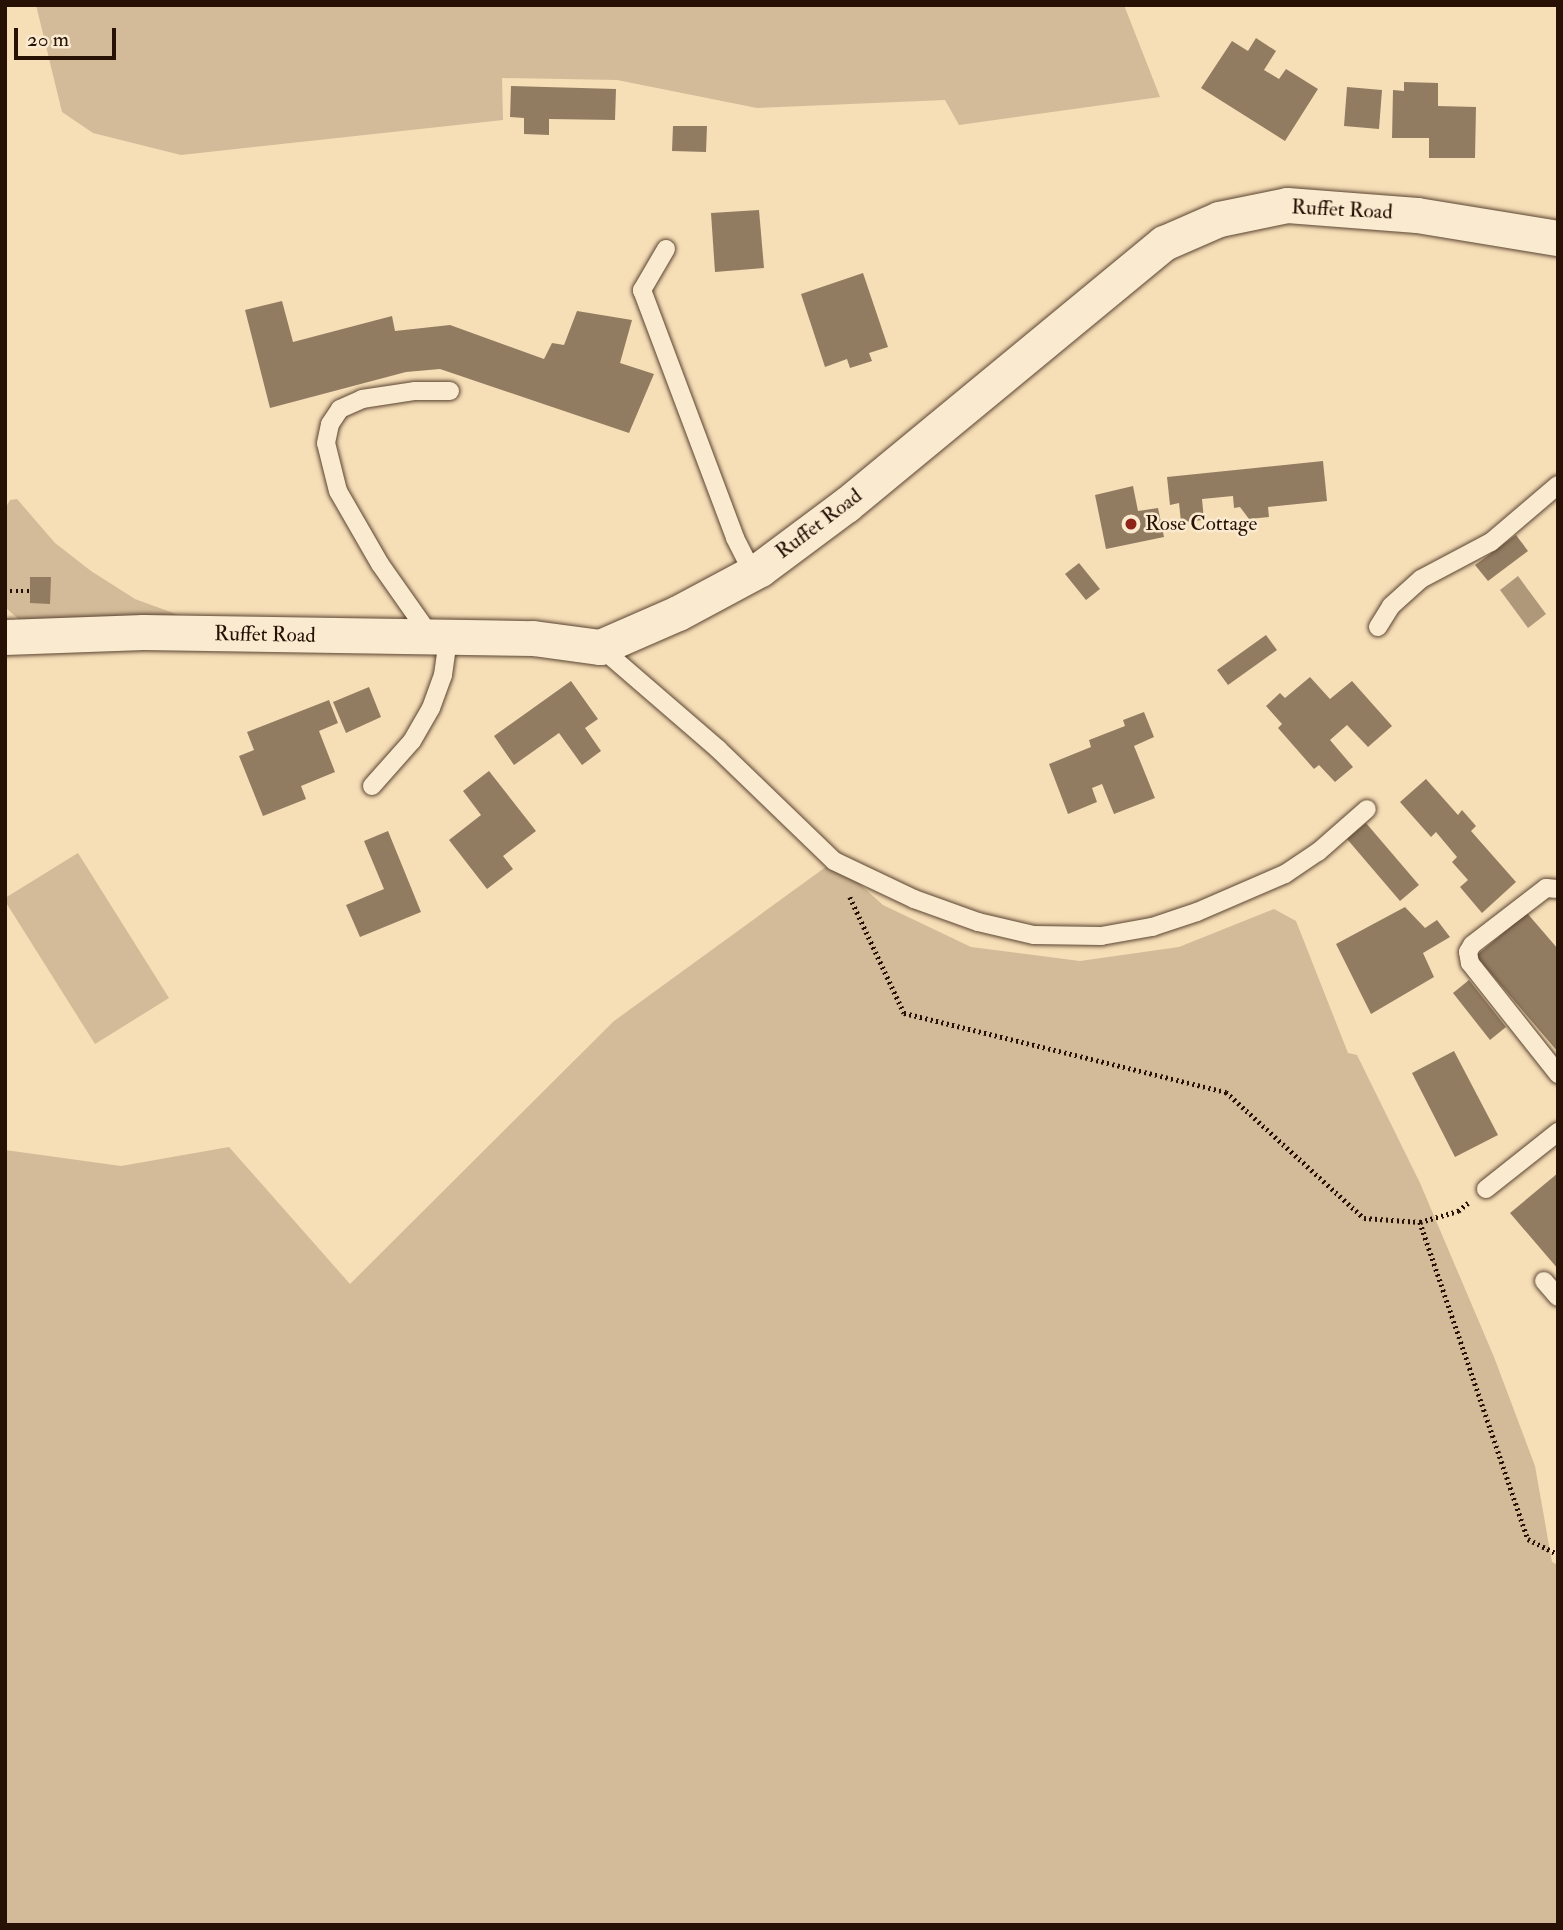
<!DOCTYPE html>
<html>
<head>
<meta charset="utf-8">
<style>
  body { margin:0 }
  #map { position:relative; width:1563px; height:1930px; overflow:hidden; background:#f6deb7; font-family:"IM FELL Double Pica",serif }
  div>[style] { position:absolute }
  [style*='--x'] { left:calc(var(--x)*1px); top:calc(var(--y)*1px); width:calc(var(--w)*1px); rotate:calc(var(--a)*1deg) }
  .green>* { inset:0; background:#d3bb99 }
  .water>* { inset:0; background:#af987a }
  .building>* { inset:0; background:#927c61 }
  .path>* { height:4.5px; margin-top:-2.25px; transform-origin:0; background:repeating-linear-gradient(90deg,#261104 0 2px,transparent 0 5.5px) }
  .roads { filter:drop-shadow(0 0 2px #5a4431) drop-shadow(0 0 2px #5a4431) }
  .service>* { height:18px; margin:-9px; padding:0 9px; transform-origin:9px; border-radius:9px; background:#f9ead0 }
  .minor>* { height:35px; margin:-17.5px; padding:0 17.5px; transform-origin:17.5px; border-radius:17.5px; background:#f9ead0 }
  .dots>* { width:19px; height:19px; translate:-50% -50%; box-sizing:border-box; border:4px solid #f9ead0; border-radius:50% }
  span { translate:-50% -50%; white-space:nowrap; text-align:center; line-height:1.15; -webkit-text-stroke:5px #f9ead0; paint-order:stroke }
  .street-label { font-size:21px; color:#261104 }
  .poi-label { font-size:21px; color:#261104 }
  .left { translate:0 -50%; text-align:left }
  .frame { position:absolute; inset:0; border:7px solid #261104; pointer-events:none }
  .scale { position:absolute; left:14px; top:28px; width:102px; height:32px; box-sizing:border-box; border:4px solid #261104; border-top:0; padding-left:9px; font-size:21px; line-height:24px; white-space:nowrap; color:#261104; -webkit-text-stroke:5px #f9ead0; paint-order:stroke }
</style>
</head>
<body>
<div id="map">
  <div class="green">
    <div style="clip-path:polygon(36px 5px,1124px 5px,1160px 97px,959px 125px,945px 100px,757px 108px,617px 80px,502px 78px,503px 120px,181px 155px,93px 133px,62px 112px)"></div>
    <div style="clip-path:polygon(17px 499px,55px 543px,91px 571px,135px 599px,203px 624px,26px 626px,5px 607px,6px 507px,10px 500px)"></div>
    <div style="clip-path:polygon(78px 853px,169px 998px,95px 1044px,5px 901px,5px 898px)"></div>
    <div style="clip-path:polygon(834px 861px,883px 905px,971px 947px,1080px 961px,1179px 947px,1274px 909px,1296px 921px,1348px 1053px,1357px 1055px,1420px 1183px,1494px 1357px,1535px 1466px,1552px 1562px,1558px 1565px,1558px 1925px,5px 1925px,5px 1150px,121px 1166px,229px 1147px,350px 1284px,614px 1021px)"></div>
  </div>
  <div class="water">
    <div style="clip-path:polygon(1518px 576px,1546px 614px,1528px 628px,1500px 590px)"></div>
  </div>
  <div class="building">
    <div style="clip-path:polygon(1256px 38px,1276px 51px,1264px 70px,1279px 79px,1286px 69px,1318px 89px,1285px 141px,1201px 88px,1232px 41px,1248px 51px)"></div>
    <div style="clip-path:polygon(1404px 82px,1438px 83px,1438px 106px,1476px 107px,1475px 158px,1429px 158px,1429px 138px,1392px 138px,1393px 90px,1404px 91px)"></div>
    <div style="clip-path:polygon(511px 86px,616px 89px,615px 120px,549px 119px,549px 135px,524px 134px,524px 118px,510px 117px)"></div>
    <div style="clip-path:polygon(1347px 87px,1382px 90px,1379px 129px,1344px 126px)"></div>
    <div style="clip-path:polygon(673px 126px,707px 126px,706px 152px,672px 151px)"></div>
    <div style="clip-path:polygon(759px 210px,764px 268px,715px 272px,711px 213px)"></div>
    <div style="clip-path:polygon(863px 273px,888px 347px,869px 353px,872px 361px,850px 368px,847px 359px,825px 367px,801px 294px)"></div>
    <div style="clip-path:polygon(282px 301px,293px 342px,392px 316px,395px 331px,450px 325px,544px 359px,552px 343px,564px 345px,577px 311px,632px 320px,620px 363px,654px 374px,629px 433px,440px 369px,406px 372px,270px 408px,245px 310px)"></div>
    <div style="clip-path:polygon(1323px 461px,1327px 501px,1268px 507px,1269px 517px,1249px 519px,1240px 507px,1234px 508px,1233px 496px,1202px 499px,1204px 520px,1181px 522px,1179px 503px,1170px 505px,1167px 477px)"></div>
    <div style="clip-path:polygon(1133px 486px,1138px 511px,1158px 508px,1164px 537px,1106px 549px,1095px 495px)"></div>
    <div style="clip-path:polygon(1516px 535px,1528px 551px,1488px 581px,1475px 565px)"></div>
    <div style="clip-path:polygon(1079px 563px,1100px 589px,1086px 600px,1065px 574px)"></div>
    <div style="clip-path:polygon(30px 577px,51px 577px,50px 604px,30px 603px)"></div>
    <div style="clip-path:polygon(1266px 635px,1277px 650px,1228px 685px,1217px 670px)"></div>
    <div style="clip-path:polygon(1310px 677px,1330px 699px,1352px 681px,1392px 726px,1368px 747px,1347px 725px,1330px 740px,1353px 767px,1335px 782px,1319px 765px,1314px 769px,1278px 728px,1282px 724px,1266px 706px,1280px 693px,1285px 698px)"></div>
    <div style="clip-path:polygon(571px 681px,598px 719px,585px 728px,601px 751px,582px 765px,559px 733px,514px 765px,494px 736px)"></div>
    <div style="clip-path:polygon(369px 687px,381px 717px,346px 733px,333px 702px)"></div>
    <div style="clip-path:polygon(329px 700px,338px 723px,319px 731px,335px 772px,301px 786px,306px 799px,263px 816px,239px 756px,254px 750px,247px 732px)"></div>
    <div style="clip-path:polygon(1144px 712px,1154px 737px,1134px 746px,1155px 798px,1114px 814px,1102px 784px,1092px 788px,1097px 802px,1068px 814px,1049px 764px,1091px 747px,1089px 740px,1125px 726px,1123px 720px)"></div>
    <div style="clip-path:polygon(489px 771px,536px 831px,503px 856px,513px 869px,487px 889px,449px 840px,481px 815px,463px 791px)"></div>
    <div style="clip-path:polygon(1426px 779px,1458px 815px,1462px 810px,1476px 826px,1471px 831px,1516px 882px,1482px 913px,1460px 887px,1468px 880px,1452px 862px,1457px 857px,1436px 832px,1431px 837px,1400px 802px)"></div>
    <div style="clip-path:polygon(1366px 823px,1419px 885px,1400px 901px,1347px 839px)"></div>
    <div style="clip-path:polygon(388px 831px,421px 912px,360px 937px,346px 905px,384px 889px,364px 841px)"></div>
    <div style="clip-path:polygon(1405px 907px,1425px 928px,1437px 920px,1450px 937px,1423px 953px,1434px 977px,1371px 1014px,1336px 944px)"></div>
    <div style="clip-path:polygon(1527px 913px,1558px 949px,1558px 1052px,1476px 956px)"></div>
    <div style="clip-path:polygon(1469px 980px,1506px 1027px,1490px 1040px,1453px 993px)"></div>
    <div style="clip-path:polygon(1454px 1051px,1498px 1135px,1455px 1157px,1412px 1073px)"></div>
    <div style="clip-path:polygon(1558px 1173px,1558px 1269px,1510px 1213px)"></div>
  </div>
  <div class="path">
    <div style="--x:5;--y:591;--w:25;--a:0"></div>
    <div style="--x:850;--y:897;--w:128;--a:65"></div>
    <div style="--x:904;--y:1013;--w:332;--a:13.8"></div>
    <div style="--x:1226;--y:1092;--w:187;--a:42.4"></div>
    <div style="--x:1364;--y:1218;--w:56;--a:4.1"></div>
    <div style="--x:1420;--y:1222;--w:40;--a:-16"></div>
    <div style="--x:1458;--y:1211;--w:13;--a:-39"></div>
    <div style="--x:1420;--y:1222;--w:335;--a:71.2"></div>
    <div style="--x:1528;--y:1539;--w:34;--a:27"></div>
  </div>
  <div class="roads">
    <div class="service">
      <div style="--x:666;--y:249;--w:48;--a:120.3"></div>
      <div style="--x:642;--y:290;--w:265;--a:69.4"></div>
      <div style="--x:735;--y:538;--w:38;--a:63"></div>
      <div style="--x:1378;--y:627;--w:25;--a:-58"></div>
      <div style="--x:1391;--y:606;--w:40;--a:-42"></div>
      <div style="--x:1421;--y:579;--w:79;--a:-27.9"></div>
      <div style="--x:1491;--y:542;--w:88;--a:-40.4"></div>
      <div style="--x:432;--y:638;--w:90;--a:-125.1"></div>
      <div style="--x:380;--y:564;--w:84;--a:-119.9"></div>
      <div style="--x:338;--y:491;--w:49;--a:-104"></div>
      <div style="--x:326;--y:443;--w:19;--a:-78"></div>
      <div style="--x:330;--y:424;--w:18;--a:-56"></div>
      <div style="--x:340;--y:409;--w:24;--a:-24"></div>
      <div style="--x:362;--y:399;--w:54;--a:-8.6"></div>
      <div style="--x:415;--y:391;--w:35;--a:0"></div>
      <div style="--x:600;--y:647;--w:156;--a:40.8"></div>
      <div style="--x:718;--y:749;--w:161;--a:44"></div>
      <div style="--x:834;--y:861;--w:89;--a:25.4"></div>
      <div style="--x:914;--y:899;--w:68;--a:19.8"></div>
      <div style="--x:978;--y:922;--w:57;--a:13.1"></div>
      <div style="--x:1034;--y:935;--w:67;--a:0.9"></div>
      <div style="--x:1101;--y:936;--w:52;--a:-10"></div>
      <div style="--x:1152;--y:927;--w:47;--a:-18.4"></div>
      <div style="--x:1197;--y:912;--w:96;--a:-23.4"></div>
      <div style="--x:1285;--y:874;--w:40;--a:-34"></div>
      <div style="--x:1318;--y:852;--w:65;--a:-41.3"></div>
      <div style="--x:372;--y:786;--w:60;--a:-48.4"></div>
      <div style="--x:412;--y:741;--w:38;--a:-60"></div>
      <div style="--x:431;--y:708;--w:35;--a:-70"></div>
      <div style="--x:443;--y:675;--w:37;--a:-82"></div>
      <div style="--x:1558;--y:889;--w:12;--a:-175"></div>
      <div style="--x:1546;--y:888;--w:93;--a:142.4"></div>
      <div style="--x:1472;--y:945;--w:8;--a:120"></div>
      <div style="--x:1468;--y:952;--w:11;--a:80"></div>
      <div style="--x:1470;--y:963;--w:142;--a:51.6"></div>
      <div style="--x:1486;--y:1189;--w:92;--a:-38.4"></div>
      <div style="--x:1544;--y:1281;--w:21;--a:49"></div>
    </div>
    <div class="minor">
      <div style="--x:5;--y:637;--w:138;--a:-2.1"></div>
      <div style="--x:143;--y:632;--w:390;--a:0.9"></div>
      <div style="--x:533;--y:638;--w:68;--a:7.7"></div>
      <div style="--x:600;--y:647;--w:85;--a:-23.6"></div>
      <div style="--x:678;--y:613;--w:93;--a:-28.2"></div>
      <div style="--x:760;--y:569;--w:107;--a:-36.7"></div>
      <div style="--x:846;--y:505;--w:412;--a:-39.5"></div>
      <div style="--x:1164;--y:243;--w:60;--a:-23.6"></div>
      <div style="--x:1219;--y:219;--w:69;--a:-11.6"></div>
      <div style="--x:1287;--y:205;--w:130;--a:4.4"></div>
      <div style="--x:1417;--y:215;--w:143;--a:9.3"></div>
    </div>
  </div>
  <div class="dots">
    <div style="left:1131px;top:524px;background:#8f2418"></div>
  </div>
  <div class="street-label">
    <span style="left:1342px;top:210px;rotate:3deg">Ruffet Road</span>
    <span style="left:819px;top:524px;rotate:-37deg">Ruffet Road</span>
    <span style="left:265px;top:635px;rotate:1deg">Ruffet Road</span>
  </div>
  <div class="poi-label">
    <span class="left" style="left:1145px;top:524px">Rose Cottage</span>
  </div>
  <div class="frame"></div>
  <div class="scale">20 m</div>
</div>
</body>
</html>
